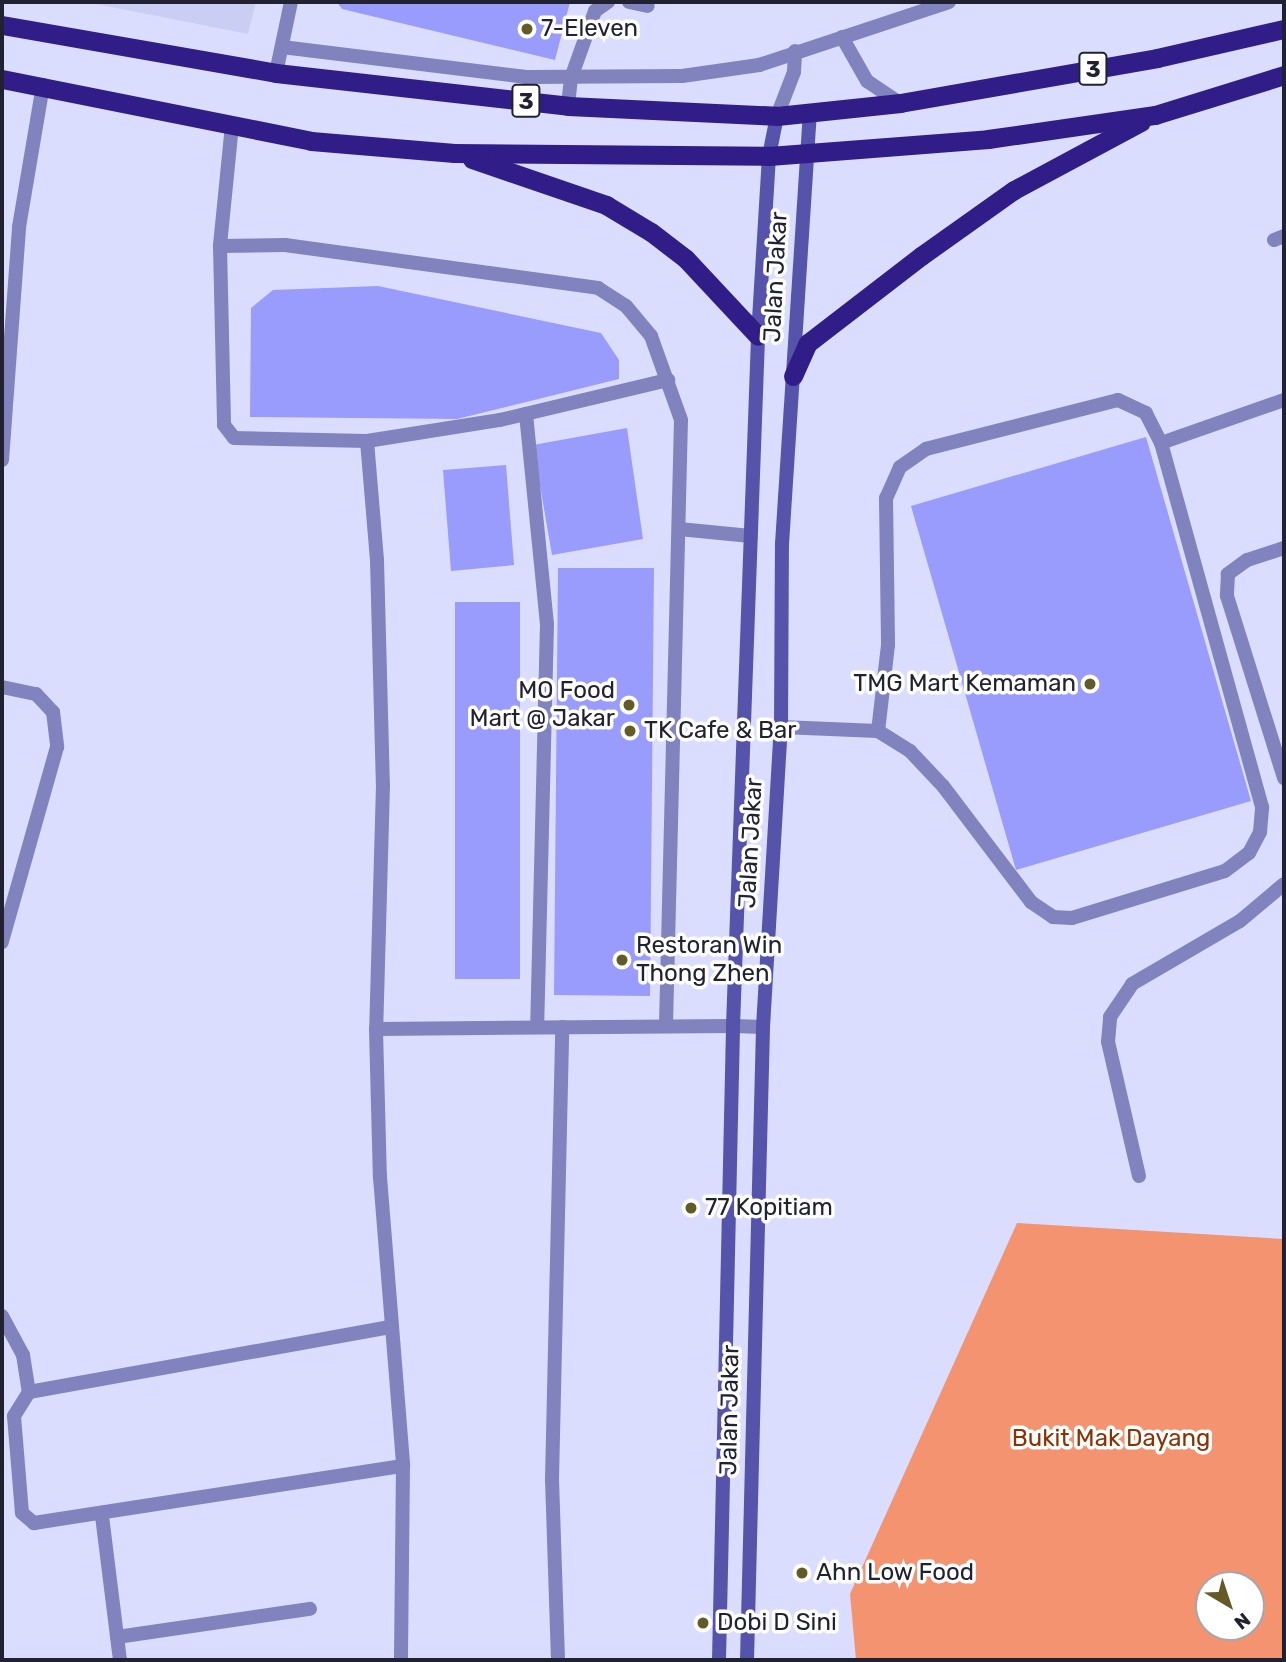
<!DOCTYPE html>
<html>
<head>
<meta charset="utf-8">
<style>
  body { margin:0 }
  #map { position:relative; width:1286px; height:1662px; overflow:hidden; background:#daddfe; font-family:Rubik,sans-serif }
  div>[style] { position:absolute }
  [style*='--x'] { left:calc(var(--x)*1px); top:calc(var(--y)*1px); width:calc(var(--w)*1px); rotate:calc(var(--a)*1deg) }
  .built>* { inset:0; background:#cbcef4 }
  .green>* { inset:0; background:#f4936f }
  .building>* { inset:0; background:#999cfc }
  .service>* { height:14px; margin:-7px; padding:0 7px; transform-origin:7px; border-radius:7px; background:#8083be }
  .minor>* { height:14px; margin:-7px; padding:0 7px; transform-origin:7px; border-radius:7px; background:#8083be }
  .secondary>* { height:14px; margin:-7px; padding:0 7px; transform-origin:7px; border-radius:7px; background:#5553aa }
  .trunk>* { height:19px; margin:-9.5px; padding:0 9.5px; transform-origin:9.5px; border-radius:9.5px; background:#311d88 }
  .dots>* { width:19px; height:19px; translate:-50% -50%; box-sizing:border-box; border:4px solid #fff; border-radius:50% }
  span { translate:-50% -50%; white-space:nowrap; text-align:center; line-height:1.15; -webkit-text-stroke:7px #fff; paint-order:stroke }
  .shield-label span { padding:2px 5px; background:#fff; border:2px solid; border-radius:5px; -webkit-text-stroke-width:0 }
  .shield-label { font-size:23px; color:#212231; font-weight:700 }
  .poi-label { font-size:24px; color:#212231 }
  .left { translate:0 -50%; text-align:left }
  .right { translate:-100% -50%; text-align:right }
  .street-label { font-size:24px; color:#212231 }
  .park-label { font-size:24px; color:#8d3102 }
  .frame { position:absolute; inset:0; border:4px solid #212231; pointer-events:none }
  .north { position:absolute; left:1195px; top:1571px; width:70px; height:70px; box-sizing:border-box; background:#fff; border:2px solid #a6a7ad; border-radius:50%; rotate:141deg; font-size:19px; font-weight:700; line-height:28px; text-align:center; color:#212231 }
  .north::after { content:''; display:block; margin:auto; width:24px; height:32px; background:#625b27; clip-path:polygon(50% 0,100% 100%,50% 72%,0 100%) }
</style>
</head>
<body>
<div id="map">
  <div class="built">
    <div style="clip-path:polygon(86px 2px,256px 2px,248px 34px)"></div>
  </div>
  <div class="green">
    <div style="clip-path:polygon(evenodd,1017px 1223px,1284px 1239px,1284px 1660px,856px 1660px,850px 1594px,1017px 1223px,1209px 1585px,1251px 1585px,1251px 1627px,1209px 1627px,1209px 1585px)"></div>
  </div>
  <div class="building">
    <div style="clip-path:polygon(337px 2px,570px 2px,555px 60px,342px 9px)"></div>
    <div style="clip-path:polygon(378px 286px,601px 333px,619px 360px,619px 379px,457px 419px,250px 417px,251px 308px,273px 290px)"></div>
    <div style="clip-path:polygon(627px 428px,643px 539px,552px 555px,533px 445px)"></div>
    <div style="clip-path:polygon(1146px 437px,1251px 801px,1016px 870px,911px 506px)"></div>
    <div style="clip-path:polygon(506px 465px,514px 565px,451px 571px,443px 470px)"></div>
    <div style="clip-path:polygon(558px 568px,654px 568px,650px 996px,554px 995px)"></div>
    <div style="clip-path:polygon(455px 602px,520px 602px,520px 979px,455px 979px)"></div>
  </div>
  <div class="service">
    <div style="--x:629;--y:2;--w:19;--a:12"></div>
    <div style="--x:571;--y:78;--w:71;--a:-70.3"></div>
    <div style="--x:595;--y:11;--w:16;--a:-35"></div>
    <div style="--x:232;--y:125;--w:122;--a:95.7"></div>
    <div style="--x:220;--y:246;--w:179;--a:88.7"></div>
    <div style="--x:224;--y:425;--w:16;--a:52"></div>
    <div style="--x:234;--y:438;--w:133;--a:1.3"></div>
    <div style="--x:367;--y:441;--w:135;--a:-9"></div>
    <div style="--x:500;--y:420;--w:173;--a:-13.4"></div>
    <div style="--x:220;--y:246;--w:65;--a:-0.9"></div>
    <div style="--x:285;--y:245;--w:316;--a:7.8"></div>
    <div style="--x:598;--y:288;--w:33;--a:33"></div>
    <div style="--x:626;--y:306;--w:39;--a:50"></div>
    <div style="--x:651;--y:336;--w:89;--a:70.3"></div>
    <div style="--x:681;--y:420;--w:606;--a:91.42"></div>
    <div style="--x:526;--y:414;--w:211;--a:84.3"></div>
    <div style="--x:547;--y:624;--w:403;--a:91.4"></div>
    <div style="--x:1161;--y:443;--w:130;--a:-19.3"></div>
    <div style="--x:2;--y:460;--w:234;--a:-85.8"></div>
    <div style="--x:19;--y:227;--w:144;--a:-80.4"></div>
    <div style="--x:679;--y:529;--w:72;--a:5.6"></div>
    <div style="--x:2;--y:687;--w:35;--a:12"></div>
    <div style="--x:36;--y:694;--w:25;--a:47"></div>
    <div style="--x:53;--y:712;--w:35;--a:83"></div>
    <div style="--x:57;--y:747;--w:203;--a:105.8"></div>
    <div style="--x:781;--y:727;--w:97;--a:2.4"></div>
    <div style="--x:878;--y:731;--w:38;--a:32"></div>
    <div style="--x:910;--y:751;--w:48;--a:46.7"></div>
    <div style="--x:943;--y:786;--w:146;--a:52.8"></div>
    <div style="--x:1031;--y:902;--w:27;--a:34"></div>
    <div style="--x:1053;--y:917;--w:19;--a:3"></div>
    <div style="--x:1072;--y:918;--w:160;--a:-17.1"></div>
    <div style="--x:1225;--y:871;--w:30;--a:-37"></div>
    <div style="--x:1249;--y:853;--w:24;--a:-62"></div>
    <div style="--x:1260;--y:832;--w:25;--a:-85"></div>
    <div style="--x:1262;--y:807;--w:378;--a:-105.5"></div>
    <div style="--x:1161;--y:443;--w:34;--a:-117"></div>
    <div style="--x:1146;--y:413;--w:31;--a:-155"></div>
    <div style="--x:1118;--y:400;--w:198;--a:165.7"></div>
    <div style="--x:926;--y:449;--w:32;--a:145"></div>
    <div style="--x:900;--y:467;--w:34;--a:114"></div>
    <div style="--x:886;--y:498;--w:147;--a:89.2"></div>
    <div style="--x:888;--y:645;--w:87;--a:96.6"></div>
    <div style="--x:376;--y:1029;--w:357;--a:-0.5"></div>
    <div style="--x:2;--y:1316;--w:44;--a:61.7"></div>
    <div style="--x:23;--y:1355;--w:37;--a:81"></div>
    <div style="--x:29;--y:1392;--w:28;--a:122"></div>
    <div style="--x:14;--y:1416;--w:97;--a:85.3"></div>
    <div style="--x:22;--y:1513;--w:16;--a:40"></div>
    <div style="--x:29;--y:1392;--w:367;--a:-10.2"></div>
    <div style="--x:102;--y:1516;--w:145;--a:82.9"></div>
    <div style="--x:117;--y:1637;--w:195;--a:-8.3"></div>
    <div style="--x:558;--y:1660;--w:180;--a:-91.9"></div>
    <div style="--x:552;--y:1480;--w:453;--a:-88.7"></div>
  </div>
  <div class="minor">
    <div style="--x:842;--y:37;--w:51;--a:60.4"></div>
    <div style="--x:867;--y:81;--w:40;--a:34"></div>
    <div style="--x:282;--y:47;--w:246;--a:7"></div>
    <div style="--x:526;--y:77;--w:156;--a:-0.4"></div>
    <div style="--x:682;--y:76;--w:78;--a:-8.1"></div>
    <div style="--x:759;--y:65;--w:200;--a:-18.3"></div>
    <div style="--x:276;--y:73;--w:73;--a:-78.1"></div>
    <div style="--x:568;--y:106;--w:28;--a:-84"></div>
    <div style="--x:777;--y:116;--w:47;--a:-68.9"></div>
    <div style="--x:794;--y:72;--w:21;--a:-87"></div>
    <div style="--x:1274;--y:240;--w:11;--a:-22"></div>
    <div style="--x:367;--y:441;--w:119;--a:85.2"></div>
    <div style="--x:377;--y:560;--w:225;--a:88.5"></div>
    <div style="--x:383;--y:785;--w:244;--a:91.6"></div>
    <div style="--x:376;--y:1029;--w:148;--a:88.5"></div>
    <div style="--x:380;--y:1177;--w:290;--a:85.4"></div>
    <div style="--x:403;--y:1466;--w:194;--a:90.6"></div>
    <div style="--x:1284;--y:548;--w:39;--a:162"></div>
    <div style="--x:1247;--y:560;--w:24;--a:144"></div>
    <div style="--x:1228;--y:574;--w:22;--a:93"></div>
    <div style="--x:1227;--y:596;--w:191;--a:72.6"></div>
    <div style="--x:733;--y:1026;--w:30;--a:2"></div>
    <div style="--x:1139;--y:1176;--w:138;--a:-103"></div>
    <div style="--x:1108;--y:1042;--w:25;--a:-85"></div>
    <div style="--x:1110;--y:1017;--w:40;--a:-56"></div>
    <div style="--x:1132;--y:984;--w:125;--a:-30.3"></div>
    <div style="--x:1240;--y:921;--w:57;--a:-40.1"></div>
    <div style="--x:34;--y:1523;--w:373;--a:-8.8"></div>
  </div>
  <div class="secondary">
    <div style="--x:719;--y:1660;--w:634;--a:-88.73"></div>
    <div style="--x:733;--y:1026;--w:690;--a:-87.92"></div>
    <div style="--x:758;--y:336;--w:180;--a:-86.5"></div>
    <div style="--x:769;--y:156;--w:41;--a:-78.7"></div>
    <div style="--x:747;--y:1660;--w:633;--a:-88.55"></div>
    <div style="--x:763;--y:1027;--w:301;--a:-86.6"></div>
    <div style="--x:781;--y:727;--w:183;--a:-89.7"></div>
    <div style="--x:782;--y:544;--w:432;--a:-86.3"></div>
  </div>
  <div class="trunk">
    <div style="--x:2;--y:25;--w:278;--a:9.9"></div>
    <div style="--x:276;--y:73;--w:294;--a:6.4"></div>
    <div style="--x:568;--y:106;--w:209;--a:2.7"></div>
    <div style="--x:777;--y:116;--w:124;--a:-6"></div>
    <div style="--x:900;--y:103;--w:261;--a:-9.9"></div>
    <div style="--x:1157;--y:58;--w:130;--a:-12.9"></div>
    <div style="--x:2;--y:79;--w:315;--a:11.3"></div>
    <div style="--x:311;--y:141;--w:144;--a:4.8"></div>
    <div style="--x:454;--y:153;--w:315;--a:0.5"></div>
    <div style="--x:769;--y:156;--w:220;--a:-4.4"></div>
    <div style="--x:988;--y:139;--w:169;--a:-8.2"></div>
    <div style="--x:1155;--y:115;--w:135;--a:-17.2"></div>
    <div style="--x:472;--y:159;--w:142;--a:18.9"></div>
    <div style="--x:606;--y:205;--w:52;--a:31"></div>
    <div style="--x:651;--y:232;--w:44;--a:37.6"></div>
    <div style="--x:686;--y:259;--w:105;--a:46.9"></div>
    <div style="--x:793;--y:376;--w:36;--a:-66"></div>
    <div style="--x:808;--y:343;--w:143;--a:-37.6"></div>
    <div style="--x:921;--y:256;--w:114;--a:-35.4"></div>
    <div style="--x:1014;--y:190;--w:144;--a:-28.2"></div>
  </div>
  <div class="dots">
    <div style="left:527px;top:29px;background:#625b27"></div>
    <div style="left:1090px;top:684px;background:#625b27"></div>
    <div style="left:629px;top:705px;background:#625b27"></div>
    <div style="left:630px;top:731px;background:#625b27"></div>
    <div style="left:622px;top:960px;background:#625b27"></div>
    <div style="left:691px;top:1208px;background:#625b27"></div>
    <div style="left:802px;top:1573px;background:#625b27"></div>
    <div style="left:703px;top:1623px;background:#625b27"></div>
  </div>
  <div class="shield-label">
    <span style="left:1093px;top:69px">3</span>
    <span style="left:526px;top:101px">3</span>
  </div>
  <div class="poi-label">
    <span class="left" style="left:541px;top:29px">7-Eleven</span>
    <span class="right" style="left:1076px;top:684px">TMG Mart Kemaman</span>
    <span class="right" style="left:615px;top:705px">MO Food<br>Mart @ Jakar</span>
    <span class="left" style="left:644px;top:731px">TK Cafe &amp; Bar</span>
    <span class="left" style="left:636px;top:960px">Restoran Win<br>Thong Zhen</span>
    <span class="left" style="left:705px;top:1208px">77 Kopitiam</span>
    <span class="left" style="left:816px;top:1573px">Ahn Low Food</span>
    <span class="left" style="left:717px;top:1623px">Dobi D Sini</span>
  </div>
  <div class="street-label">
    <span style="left:776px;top:277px;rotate:-87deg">Jalan Jakar</span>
    <span style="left:751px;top:843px;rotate:-87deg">Jalan Jakar</span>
    <span style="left:730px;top:1410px;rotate:-89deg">Jalan Jakar</span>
  </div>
  <div class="park-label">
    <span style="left:1111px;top:1439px">Bukit Mak Dayang</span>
  </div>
  <div class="frame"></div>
  <div class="north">N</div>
</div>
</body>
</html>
